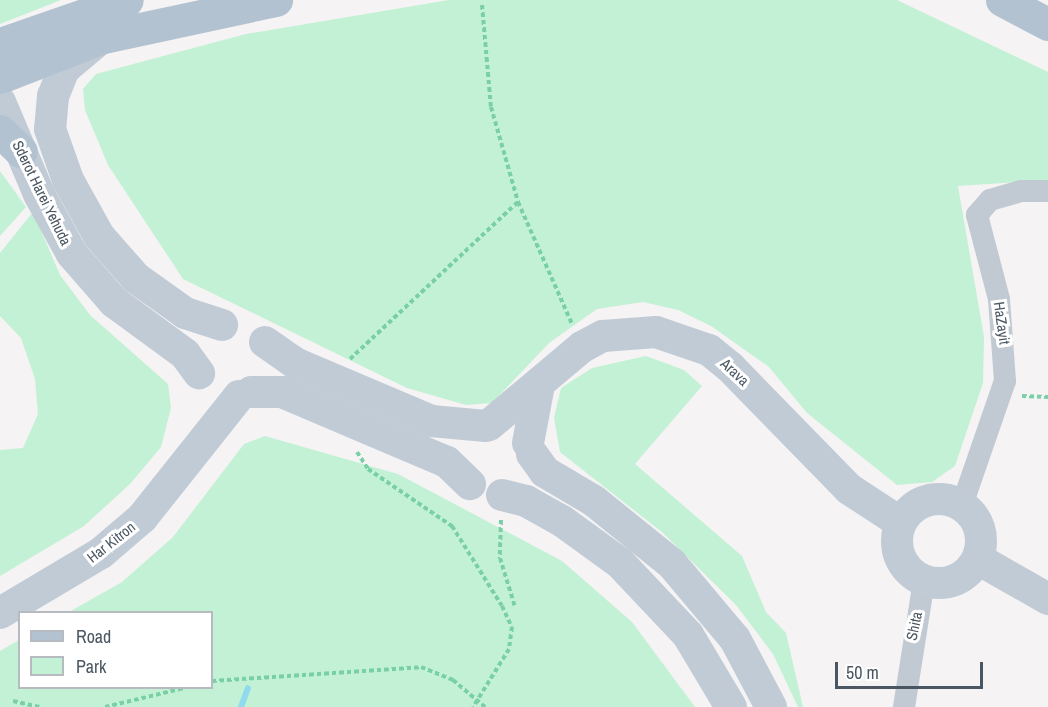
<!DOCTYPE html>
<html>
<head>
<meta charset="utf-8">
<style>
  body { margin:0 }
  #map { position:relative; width:1048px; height:707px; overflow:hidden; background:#f5f3f3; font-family:"Archivo Narrow",sans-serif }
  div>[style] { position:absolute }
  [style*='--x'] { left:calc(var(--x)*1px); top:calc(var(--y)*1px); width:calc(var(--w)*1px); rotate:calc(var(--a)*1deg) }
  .green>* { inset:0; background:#c3f1d5 }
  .stream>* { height:6px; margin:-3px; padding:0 3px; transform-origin:3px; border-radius:3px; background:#90daee }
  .path>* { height:4px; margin-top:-2px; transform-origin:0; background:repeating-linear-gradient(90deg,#7ad0a6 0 4.5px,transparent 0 7.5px) }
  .street>* { height:22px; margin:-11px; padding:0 11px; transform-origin:11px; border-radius:11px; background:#c1cad2 }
  .secondary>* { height:32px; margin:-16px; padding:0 16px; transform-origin:16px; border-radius:16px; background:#c1cbd6 }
  .secondary>.ring { margin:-16px; padding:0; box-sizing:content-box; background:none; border:32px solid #c1cbd6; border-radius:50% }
  .primary>* { height:33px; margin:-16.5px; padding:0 16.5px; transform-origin:16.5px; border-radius:16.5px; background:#b3c2d1 }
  span { translate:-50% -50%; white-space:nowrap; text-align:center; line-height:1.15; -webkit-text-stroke:6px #fff; paint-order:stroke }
  .street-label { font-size:15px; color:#4a5661 }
  .legend { position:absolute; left:18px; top:611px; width:195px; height:78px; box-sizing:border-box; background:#fff; border:2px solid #b7bbc0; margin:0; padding:8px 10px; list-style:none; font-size:18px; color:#4a5661 }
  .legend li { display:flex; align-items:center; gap:12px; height:30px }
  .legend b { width:30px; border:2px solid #b7bbc0 }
  .scale { position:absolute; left:835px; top:662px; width:148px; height:27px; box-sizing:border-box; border:3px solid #4a5661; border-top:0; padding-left:8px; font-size:18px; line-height:21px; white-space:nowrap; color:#4a5661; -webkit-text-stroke:4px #fff; paint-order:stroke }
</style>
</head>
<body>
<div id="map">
  <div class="green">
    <div style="clip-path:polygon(0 0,61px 0,0 24px)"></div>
    <div style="clip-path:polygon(449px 0,897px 0,1048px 72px,1048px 180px,958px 186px,984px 337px,983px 383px,955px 466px,932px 482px,897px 485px,807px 413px,769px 367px,711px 326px,678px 310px,643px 302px,597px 309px,549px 343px,492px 403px,466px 405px,407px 388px,183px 279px,108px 165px,85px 110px,83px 89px,96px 74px,246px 34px)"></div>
    <div style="clip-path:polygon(0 171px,26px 207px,0 236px)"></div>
    <div style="clip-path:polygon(33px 212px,60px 275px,90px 315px,168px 384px,171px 408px,161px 447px,130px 484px,84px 526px,0 576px,0 450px,23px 448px,38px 414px,35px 379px,21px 338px,0 316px,0 253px)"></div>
    <div style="clip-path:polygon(646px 356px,684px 370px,702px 386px,635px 464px,742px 556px,766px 612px,786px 633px,803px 707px,798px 707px,773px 654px,736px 605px,663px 533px,560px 452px,554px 418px,561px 388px,592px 368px)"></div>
    <div style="clip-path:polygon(265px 436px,398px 474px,562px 561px,632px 622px,695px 707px,0 707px,0 651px,19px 640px,20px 688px,212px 688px,212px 612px,69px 612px,122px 582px,173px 537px,244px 444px)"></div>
  </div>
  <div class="stream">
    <div style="--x:241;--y:707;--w:20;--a:-70"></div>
  </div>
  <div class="path">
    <div style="--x:482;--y:5;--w:102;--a:85"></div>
    <div style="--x:491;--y:107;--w:99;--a:74.1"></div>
    <div style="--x:350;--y:359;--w:230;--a:-43.1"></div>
    <div style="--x:518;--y:202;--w:133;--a:66.1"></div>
    <div style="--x:1022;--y:396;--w:26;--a:2"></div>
    <div style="--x:357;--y:452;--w:20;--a:57"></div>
    <div style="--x:368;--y:469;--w:102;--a:34.2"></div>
    <div style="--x:452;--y:526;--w:94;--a:58"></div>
    <div style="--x:502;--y:606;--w:23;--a:65"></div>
    <div style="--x:512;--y:627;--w:22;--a:98"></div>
    <div style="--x:509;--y:649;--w:68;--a:121.8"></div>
    <div style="--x:501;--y:520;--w:38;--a:92"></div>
    <div style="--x:500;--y:558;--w:51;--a:73"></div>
    <div style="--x:212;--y:681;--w:209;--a:-3.8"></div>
    <div style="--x:421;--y:667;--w:35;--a:22"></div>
    <div style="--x:453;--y:680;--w:42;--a:40.2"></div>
    <div style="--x:13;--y:701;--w:28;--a:13"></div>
    <div style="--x:105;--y:707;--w:81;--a:-13.5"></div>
  </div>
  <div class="street">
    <div style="--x:962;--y:505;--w:131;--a:-70.9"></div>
    <div style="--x:1005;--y:381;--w:82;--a:-94.2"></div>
    <div style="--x:999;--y:299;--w:87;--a:-104.7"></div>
    <div style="--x:977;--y:215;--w:20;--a:-49"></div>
    <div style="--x:990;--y:200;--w:32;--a:-16"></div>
    <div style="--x:1021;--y:191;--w:27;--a:0"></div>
    <div style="--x:904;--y:707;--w:128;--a:-81"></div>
  </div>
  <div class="secondary">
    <div style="--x:95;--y:43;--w:40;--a:140"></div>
    <div style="--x:64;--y:69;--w:29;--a:112"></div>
    <div style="--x:53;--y:96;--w:33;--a:95"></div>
    <div style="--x:50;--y:129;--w:54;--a:70.6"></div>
    <div style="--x:68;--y:180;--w:64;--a:61"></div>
    <div style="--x:99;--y:236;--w:56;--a:48.6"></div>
    <div style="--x:136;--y:278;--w:60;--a:35.5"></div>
    <div style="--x:185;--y:313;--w:39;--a:18"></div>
    <div style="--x:0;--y:102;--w:100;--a:67"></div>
    <div style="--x:39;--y:194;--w:68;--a:61.2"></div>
    <div style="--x:72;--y:254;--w:64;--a:48.8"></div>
    <div style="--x:114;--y:302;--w:88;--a:36.2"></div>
    <div style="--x:185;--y:354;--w:24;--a:54"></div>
    <div style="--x:265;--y:342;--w:39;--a:35"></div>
    <div style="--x:297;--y:364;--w:146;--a:23"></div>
    <div style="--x:431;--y:421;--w:55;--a:5.2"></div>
    <div style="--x:251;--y:392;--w:31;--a:0"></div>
    <div style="--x:282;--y:392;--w:179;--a:23"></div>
    <div style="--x:447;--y:462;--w:32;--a:44"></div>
    <div style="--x:489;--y:425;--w:121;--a:-40"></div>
    <div style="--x:582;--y:347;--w:24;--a:-28"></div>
    <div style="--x:603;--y:336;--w:53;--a:-4.3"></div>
    <div style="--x:656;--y:332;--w:56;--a:18.8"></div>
    <div style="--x:709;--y:350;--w:27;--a:39"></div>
    <div style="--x:730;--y:367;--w:170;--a:45.7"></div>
    <div style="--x:849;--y:489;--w:62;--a:33.2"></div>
    <div style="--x:528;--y:443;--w:59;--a:-79.3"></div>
    <div style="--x:532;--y:454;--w:22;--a:54"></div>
    <div style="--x:545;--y:472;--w:57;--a:30.6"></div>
    <div style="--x:594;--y:501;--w:100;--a:38.9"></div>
    <div style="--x:672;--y:564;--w:98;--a:50"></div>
    <div style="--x:735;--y:639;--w:77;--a:62.1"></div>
    <div style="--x:502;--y:495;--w:25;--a:14"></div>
    <div style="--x:526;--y:501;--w:41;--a:29.1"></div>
    <div style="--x:562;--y:521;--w:72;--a:35.9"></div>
    <div style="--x:620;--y:563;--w:99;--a:46.6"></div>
    <div style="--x:688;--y:635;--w:84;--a:59.2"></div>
    <div class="ring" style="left:897px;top:499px;width:52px;height:52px"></div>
    <div style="--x:978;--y:559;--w:81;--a:29.7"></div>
    <div style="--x:0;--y:613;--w:117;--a:-30.7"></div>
    <div style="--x:101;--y:553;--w:54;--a:-40.5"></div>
    <div style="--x:142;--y:518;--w:156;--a:-51.5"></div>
  </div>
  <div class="primary">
    <div style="--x:1002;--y:0;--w:52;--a:27.6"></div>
    <div style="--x:0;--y:44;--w:134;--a:-19.1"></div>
    <div style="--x:0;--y:77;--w:110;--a:-21.2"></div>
    <div style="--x:103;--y:37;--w:177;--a:-12.1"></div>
    <div style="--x:0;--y:131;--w:29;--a:44"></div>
  </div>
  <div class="street-label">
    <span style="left:42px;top:193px;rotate:64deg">Sderot Harei Yehuda</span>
    <span style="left:1002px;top:323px;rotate:82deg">HaZayit</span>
    <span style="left:735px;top:372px;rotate:43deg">Arava</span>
    <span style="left:111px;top:542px;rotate:-38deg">Har Kitron</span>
    <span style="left:914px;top:626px;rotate:-78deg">Shita</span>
  </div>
  <ul class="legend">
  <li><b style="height:8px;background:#b3c2d1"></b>Road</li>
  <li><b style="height:16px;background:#c3f1d5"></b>Park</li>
  </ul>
  <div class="scale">50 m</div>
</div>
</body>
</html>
